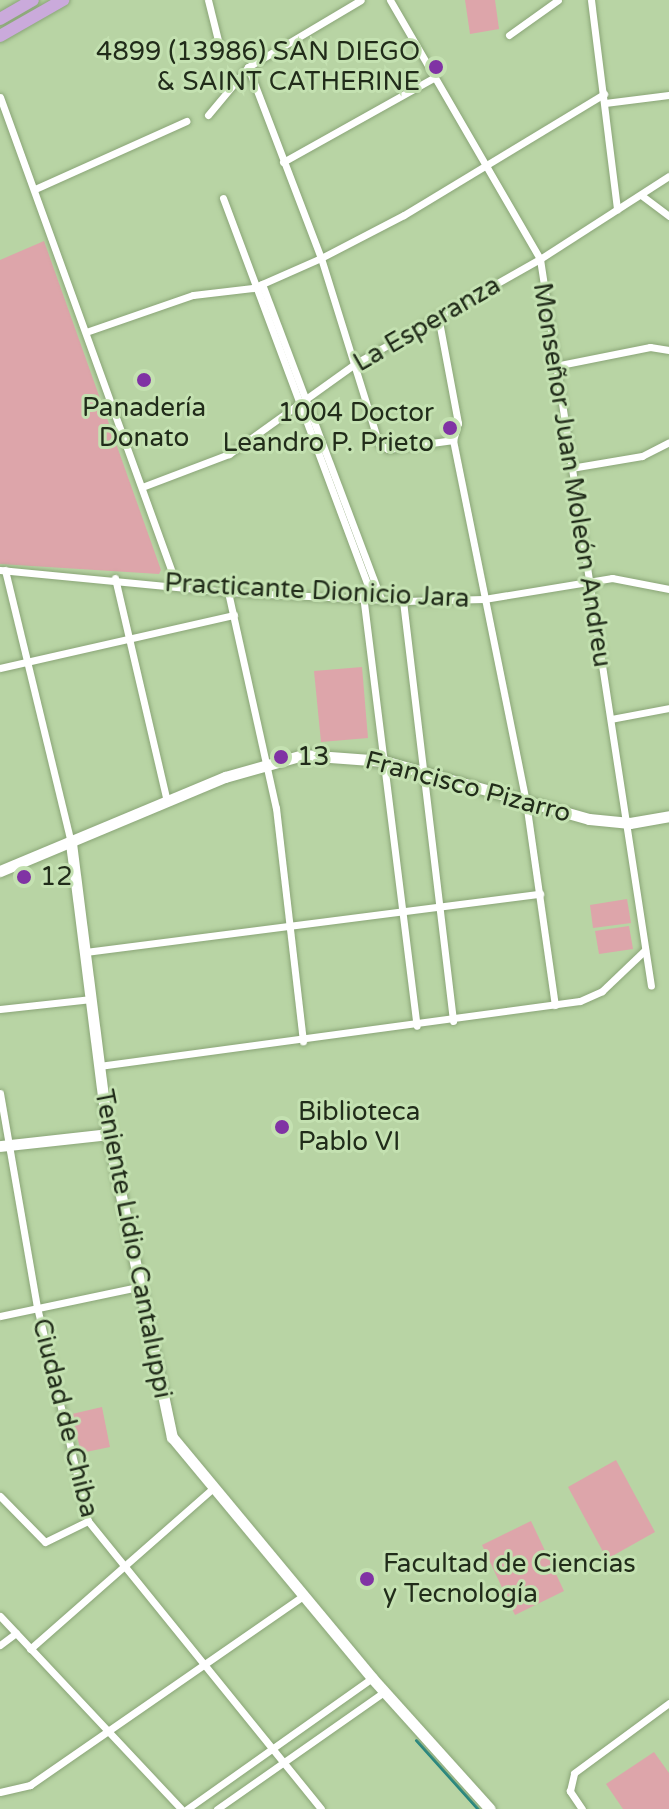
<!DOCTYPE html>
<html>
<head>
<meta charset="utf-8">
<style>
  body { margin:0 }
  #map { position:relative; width:669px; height:1809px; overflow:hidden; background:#b8d4a4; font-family:"Varela Round",sans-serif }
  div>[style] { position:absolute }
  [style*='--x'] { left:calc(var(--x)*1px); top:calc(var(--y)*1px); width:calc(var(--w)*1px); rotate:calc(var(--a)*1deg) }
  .green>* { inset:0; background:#dda5aa }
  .stream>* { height:3px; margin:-1.5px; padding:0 1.5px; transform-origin:1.5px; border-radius:1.5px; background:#1a8280 }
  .roads { filter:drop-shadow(0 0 2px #8aa577) drop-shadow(0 0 2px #8aa577) }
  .street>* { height:7px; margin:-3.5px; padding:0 3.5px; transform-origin:3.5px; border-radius:3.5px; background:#fff }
  .secondary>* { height:11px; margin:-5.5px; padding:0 5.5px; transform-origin:5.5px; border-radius:5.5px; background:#fff }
  .primary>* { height:12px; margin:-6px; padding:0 6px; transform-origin:6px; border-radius:6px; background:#caaadb }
  .dots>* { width:22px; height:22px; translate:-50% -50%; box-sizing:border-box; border:4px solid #c4e1b1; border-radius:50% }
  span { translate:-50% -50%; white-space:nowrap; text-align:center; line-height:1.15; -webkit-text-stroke:6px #c4e1b1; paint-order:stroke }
  .poi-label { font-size:26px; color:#212c1a }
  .right { translate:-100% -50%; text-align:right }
  .left { translate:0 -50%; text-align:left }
  .street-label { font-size:26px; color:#212c1a }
</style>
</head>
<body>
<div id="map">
  <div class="green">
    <div style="clip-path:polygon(465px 0,495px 0,499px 29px,470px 34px)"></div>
    <div style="clip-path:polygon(44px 241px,161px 570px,159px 574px,0 564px,0 260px)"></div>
    <div style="clip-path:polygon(362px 667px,368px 738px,321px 742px,314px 671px)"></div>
    <div style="clip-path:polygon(627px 899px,631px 923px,593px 928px,590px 905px)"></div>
    <div style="clip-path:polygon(629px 926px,633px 949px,599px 954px,595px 931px)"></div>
    <div style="clip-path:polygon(102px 1407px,110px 1447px,81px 1453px,72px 1414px)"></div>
    <div style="clip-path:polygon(616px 1460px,655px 1532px,607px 1559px,568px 1487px)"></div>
    <div style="clip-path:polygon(531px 1521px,564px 1591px,515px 1615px,482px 1545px)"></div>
    <div style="clip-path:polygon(654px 1752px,669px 1773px,669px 1809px,623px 1809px,606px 1784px)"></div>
  </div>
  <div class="stream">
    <div style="--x:416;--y:1740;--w:93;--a:48.1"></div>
  </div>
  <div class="roads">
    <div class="street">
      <div style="--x:208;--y:0;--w:54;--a:76"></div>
      <div style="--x:390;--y:0;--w:299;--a:59.9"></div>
      <div style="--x:540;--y:259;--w:735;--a:81.32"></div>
      <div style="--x:591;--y:0;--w:211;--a:82.9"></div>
      <div style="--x:509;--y:35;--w:60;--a:-35.5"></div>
      <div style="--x:248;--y:67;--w:204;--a:69.1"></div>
      <div style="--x:321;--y:258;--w:195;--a:72.7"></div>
      <div style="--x:379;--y:444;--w:10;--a:29"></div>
      <div style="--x:388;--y:449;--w:66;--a:-7.9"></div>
      <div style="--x:0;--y:97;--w:520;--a:70.1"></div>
      <div style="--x:605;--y:103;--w:64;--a:-7.1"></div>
      <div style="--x:208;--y:115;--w:62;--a:-50.2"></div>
      <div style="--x:248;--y:67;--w:131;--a:-30.7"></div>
      <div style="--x:283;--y:162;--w:174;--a:-29.2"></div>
      <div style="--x:35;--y:189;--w:166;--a:-24.2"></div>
      <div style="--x:641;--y:195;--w:35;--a:37"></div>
      <div style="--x:223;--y:198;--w:426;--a:69.5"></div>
      <div style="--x:262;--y:284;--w:335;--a:69.3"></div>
      <div style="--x:438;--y:316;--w:109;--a:79.4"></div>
      <div style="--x:458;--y:423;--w:18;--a:106"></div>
      <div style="--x:86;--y:332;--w:113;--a:-19.1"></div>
      <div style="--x:193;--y:295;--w:60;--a:-6.7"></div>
      <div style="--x:253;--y:288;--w:74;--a:-23.8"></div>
      <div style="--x:321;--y:258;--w:93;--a:-27.4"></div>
      <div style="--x:404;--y:215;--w:234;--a:-31.2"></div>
      <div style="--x:555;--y:366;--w:97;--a:-11.3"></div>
      <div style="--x:650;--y:347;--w:19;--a:9"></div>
      <div style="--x:453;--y:440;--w:369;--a:78.6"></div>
      <div style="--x:526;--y:802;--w:205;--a:81.9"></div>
      <div style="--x:571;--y:468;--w:72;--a:-9.6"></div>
      <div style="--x:642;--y:456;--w:30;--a:-27"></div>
      <div style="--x:142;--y:487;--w:93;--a:-20.8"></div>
      <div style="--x:229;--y:454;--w:156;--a:-35.6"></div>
      <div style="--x:356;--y:363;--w:211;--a:-29.5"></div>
      <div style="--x:540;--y:259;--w:153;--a:-32.8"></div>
      <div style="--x:0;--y:570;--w:229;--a:5.5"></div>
      <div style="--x:228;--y:592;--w:175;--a:2.9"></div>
      <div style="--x:403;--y:601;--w:81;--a:-1.4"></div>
      <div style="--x:484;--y:599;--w:130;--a:-9.3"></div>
      <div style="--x:612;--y:578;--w:58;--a:10.9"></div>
      <div style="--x:5;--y:570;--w:281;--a:76.4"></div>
      <div style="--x:115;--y:578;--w:230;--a:76.9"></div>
      <div style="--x:228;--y:592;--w:221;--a:77.5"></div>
      <div style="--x:276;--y:808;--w:235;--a:83.4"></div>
      <div style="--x:363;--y:595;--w:434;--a:82.9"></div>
      <div style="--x:403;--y:601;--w:423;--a:83.2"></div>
      <div style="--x:0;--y:668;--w:240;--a:-12.8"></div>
      <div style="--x:611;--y:719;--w:59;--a:-10.7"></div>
      <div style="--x:85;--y:952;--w:459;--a:-7.3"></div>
      <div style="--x:0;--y:1009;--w:92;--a:-6.3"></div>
      <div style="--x:99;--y:1066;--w:485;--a:-7.7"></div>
      <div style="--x:580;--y:1001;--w:24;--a:-24"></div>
      <div style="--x:602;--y:991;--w:59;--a:-43.6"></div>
      <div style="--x:0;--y:1093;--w:217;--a:80.2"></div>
      <div style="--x:37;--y:1307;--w:220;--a:76.6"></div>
      <div style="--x:88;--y:1521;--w:370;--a:51"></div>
      <div style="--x:0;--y:1316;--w:141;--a:-11.9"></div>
      <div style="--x:0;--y:1496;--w:64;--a:45.6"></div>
      <div style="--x:45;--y:1542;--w:48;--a:-26"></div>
      <div style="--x:0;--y:1616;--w:265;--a:46.8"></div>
      <div style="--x:0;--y:1645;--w:20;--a:-37"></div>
      <div style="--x:30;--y:1649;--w:244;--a:-41.3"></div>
      <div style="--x:0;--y:1792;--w:31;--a:-13"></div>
      <div style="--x:30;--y:1785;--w:332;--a:-34.7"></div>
      <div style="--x:187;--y:1809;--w:227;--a:-35.3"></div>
      <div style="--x:217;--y:1809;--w:204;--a:-35"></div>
      <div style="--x:582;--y:1809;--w:22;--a:-124"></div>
      <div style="--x:570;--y:1791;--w:18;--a:-77"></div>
      <div style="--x:574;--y:1773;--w:118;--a:-36.4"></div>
    </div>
    <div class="secondary">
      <div style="--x:71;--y:843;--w:293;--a:82.8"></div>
      <div style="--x:108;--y:1134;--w:310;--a:78.1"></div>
      <div style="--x:172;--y:1437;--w:313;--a:50.3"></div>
      <div style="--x:372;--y:1678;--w:176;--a:48"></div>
      <div style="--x:0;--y:871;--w:244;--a:-22.7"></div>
      <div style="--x:225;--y:777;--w:81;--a:-15.8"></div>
      <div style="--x:303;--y:755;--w:81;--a:4.2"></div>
      <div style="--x:384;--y:761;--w:213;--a:15.8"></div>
      <div style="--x:589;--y:819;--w:41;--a:5.6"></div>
      <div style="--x:630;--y:823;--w:40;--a:-10"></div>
      <div style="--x:0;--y:1146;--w:109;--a:-6.3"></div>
    </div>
    <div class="primary">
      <div style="--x:0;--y:19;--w:38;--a:-30"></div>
      <div style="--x:0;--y:36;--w:73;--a:-29.7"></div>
    </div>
  </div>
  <div class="dots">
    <div style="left:436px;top:67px;background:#8033a4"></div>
    <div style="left:144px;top:380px;background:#8033a4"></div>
    <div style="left:450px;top:428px;background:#8033a4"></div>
    <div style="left:281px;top:757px;background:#8033a4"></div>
    <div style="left:24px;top:877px;background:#8033a4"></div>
    <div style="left:282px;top:1127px;background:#8033a4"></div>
    <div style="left:367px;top:1579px;background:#8033a4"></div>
  </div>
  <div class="poi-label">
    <span class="right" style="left:420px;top:67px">4899 (13986) SAN DIEGO<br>&amp; SAINT CATHERINE</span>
    <span style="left:144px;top:423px">Panadería<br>Donato</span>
    <span class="right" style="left:434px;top:428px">1004 Doctor<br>Leandro P. Prieto</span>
    <span class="left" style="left:297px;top:757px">13</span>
    <span class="left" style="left:40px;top:877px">12</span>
    <span class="left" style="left:298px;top:1127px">Biblioteca<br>Pablo VI</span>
    <span class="left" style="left:383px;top:1579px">Facultad de Ciencias<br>y Tecnología</span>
  </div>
  <div class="street-label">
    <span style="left:427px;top:324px;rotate:-30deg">La Esperanza</span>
    <span style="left:572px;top:475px;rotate:81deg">Monseñor Juan Moleón Andreu</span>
    <span style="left:317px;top:591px;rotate:3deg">Practicante Dionicio Jara</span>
    <span style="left:468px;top:787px;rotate:15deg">Francisco Pizarro</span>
    <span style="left:133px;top:1244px;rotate:79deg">Teniente Lidio Cantaluppi</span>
    <span style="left:65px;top:1418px;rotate:76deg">Ciudad de Chiba</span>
  </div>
</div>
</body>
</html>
